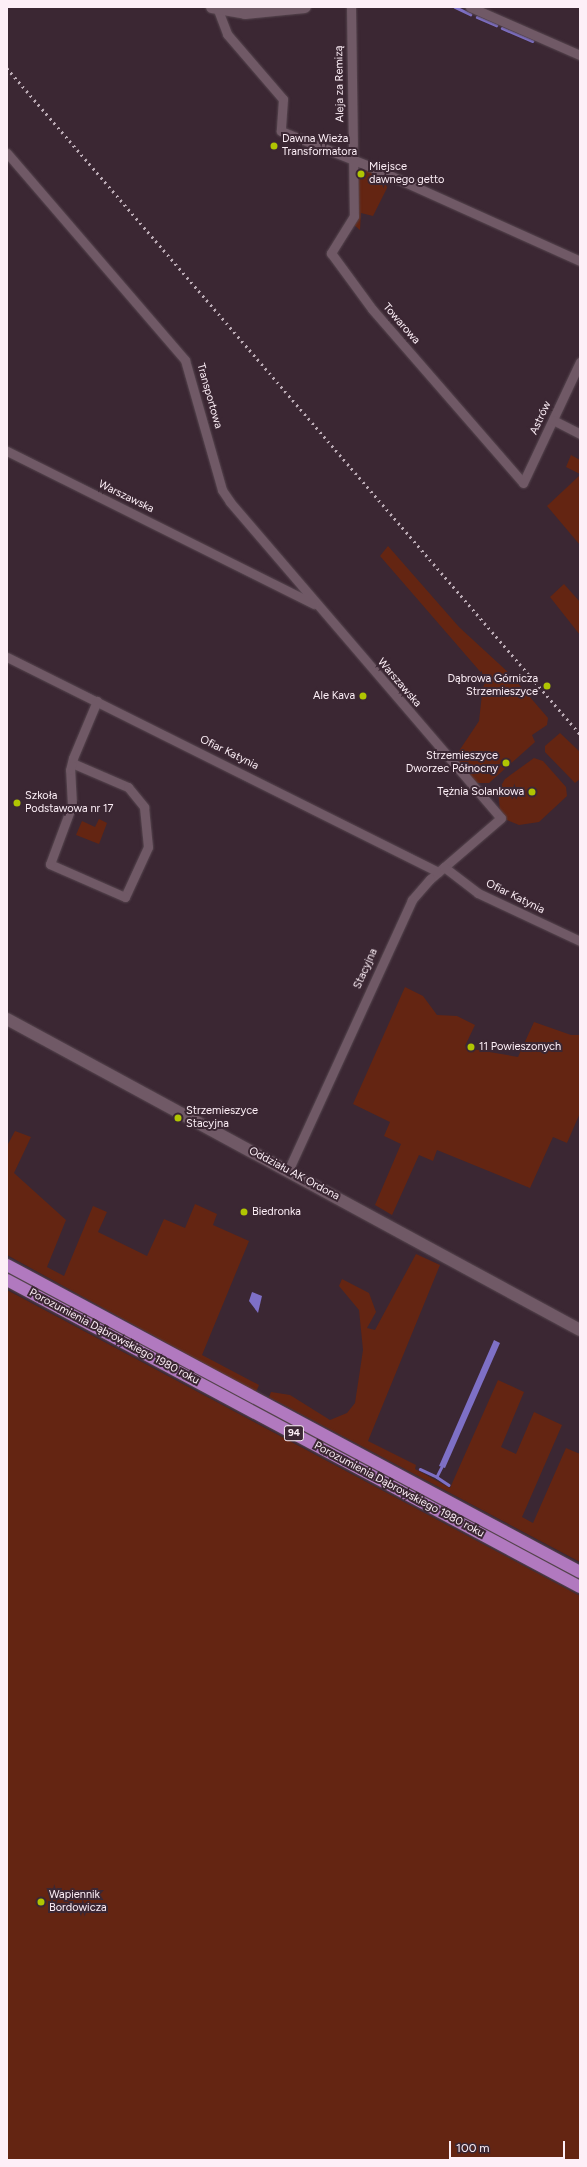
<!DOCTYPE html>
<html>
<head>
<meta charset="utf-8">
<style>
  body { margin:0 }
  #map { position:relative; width:587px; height:2167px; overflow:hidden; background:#3b2733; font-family:Figtree,sans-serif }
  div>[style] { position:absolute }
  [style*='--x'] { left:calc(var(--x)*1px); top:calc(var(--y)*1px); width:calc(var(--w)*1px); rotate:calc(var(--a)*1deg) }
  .green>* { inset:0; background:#642512 }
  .water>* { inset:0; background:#7e70c6 }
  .stream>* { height:2.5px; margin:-1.25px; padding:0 1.25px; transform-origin:1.25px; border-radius:1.25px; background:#7e70c6 }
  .roads { filter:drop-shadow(0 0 1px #56464f) drop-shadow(0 0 1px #56464f) }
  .street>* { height:9px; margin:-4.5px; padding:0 4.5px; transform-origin:4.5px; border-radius:4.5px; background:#705966 }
  .secondary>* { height:12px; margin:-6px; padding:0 6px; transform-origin:6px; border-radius:6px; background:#705966 }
  .primary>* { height:12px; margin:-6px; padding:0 6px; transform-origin:6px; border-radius:6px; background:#b179bf }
  .rail>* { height:2.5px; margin-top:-1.25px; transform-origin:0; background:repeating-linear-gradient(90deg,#bcacb6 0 2px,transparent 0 6px) }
  .dots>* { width:11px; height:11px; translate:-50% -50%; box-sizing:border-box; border:2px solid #3b2733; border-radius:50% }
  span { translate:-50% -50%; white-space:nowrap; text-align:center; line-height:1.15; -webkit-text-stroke:4px #3b2733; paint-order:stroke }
  .shield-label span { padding:1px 3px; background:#3b2733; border:1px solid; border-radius:3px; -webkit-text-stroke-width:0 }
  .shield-label { font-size:10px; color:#fdeff7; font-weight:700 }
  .street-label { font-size:11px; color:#fdeff7 }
  .poi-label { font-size:11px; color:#fdeff7 }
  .left { translate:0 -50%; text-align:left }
  .right { translate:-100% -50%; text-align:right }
  .frame { position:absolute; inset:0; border:8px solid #fdeff7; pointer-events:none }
  .scale { position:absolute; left:449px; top:2141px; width:116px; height:18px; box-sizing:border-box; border:2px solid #fdeff7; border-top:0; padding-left:5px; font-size:12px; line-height:14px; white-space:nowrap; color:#fdeff7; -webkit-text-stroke:3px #3b2733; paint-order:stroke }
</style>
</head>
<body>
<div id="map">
  <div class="green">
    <div style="clip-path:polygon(364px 169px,391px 180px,373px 216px,361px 213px,360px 230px,354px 225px,356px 178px)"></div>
    <div style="clip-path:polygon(571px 455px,580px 460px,580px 474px,566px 467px)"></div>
    <div style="clip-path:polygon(580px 475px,580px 545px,547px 506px)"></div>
    <div style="clip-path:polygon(388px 546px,459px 627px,510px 674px,548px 718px,547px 725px,532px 735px,535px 742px,489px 783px,475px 783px,455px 757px,479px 721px,484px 676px,380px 556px)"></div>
    <div style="clip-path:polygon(564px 584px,580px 602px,580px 635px,550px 597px)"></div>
    <div style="clip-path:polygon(560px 733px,580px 752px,580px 779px,575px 783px,545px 752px,545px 746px)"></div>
    <div style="clip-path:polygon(534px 758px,543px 761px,566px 787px,567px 796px,539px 822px,519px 825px,507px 820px,500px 810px,498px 791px,505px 779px)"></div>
    <div style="clip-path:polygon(99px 819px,107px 823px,99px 844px,76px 835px,82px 821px,95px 827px)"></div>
    <div style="clip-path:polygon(405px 987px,423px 996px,437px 1015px,457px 1016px,475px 1025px,465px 1046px,472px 1049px,518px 1057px,534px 1022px,571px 1035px,580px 1035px,580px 1113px,567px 1143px,553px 1137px,530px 1188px,437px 1150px,433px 1161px,419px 1155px,392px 1215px,375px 1205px,401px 1144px,384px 1136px,390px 1122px,353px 1104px)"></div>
    <div style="clip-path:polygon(15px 1131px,31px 1137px,14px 1173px,66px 1220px,47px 1267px,64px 1276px,93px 1206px,107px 1212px,98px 1232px,147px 1256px,164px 1219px,185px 1228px,195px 1204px,217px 1214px,213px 1225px,249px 1241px,202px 1355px,259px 1385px,256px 1392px,7px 1255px,7px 1146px)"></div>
    <div style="clip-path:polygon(416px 1254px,440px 1265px,368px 1441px,416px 1465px,415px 1469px,450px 1488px,498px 1380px,524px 1392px,501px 1447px,516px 1454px,534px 1412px,562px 1425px,522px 1517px,533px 1523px,566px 1448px,580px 1454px,580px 1562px,269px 1397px,271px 1392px,290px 1395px,330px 1420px,347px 1413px,355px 1403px,363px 1350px,359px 1310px,339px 1286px,342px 1279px,369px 1293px,376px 1312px,367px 1328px,375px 1330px)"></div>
    <div style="clip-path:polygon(7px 1290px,580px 1596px,580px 2160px,7px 2160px)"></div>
  </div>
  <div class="water">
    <div style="clip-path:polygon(252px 1292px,262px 1296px,258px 1313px,249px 1301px)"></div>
    <div style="clip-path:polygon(494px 1340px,500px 1343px,445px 1468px,439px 1466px)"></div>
  </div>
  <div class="stream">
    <div style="--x:455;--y:7;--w:17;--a:25"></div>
    <div style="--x:477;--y:17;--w:21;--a:23"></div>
    <div style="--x:502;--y:28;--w:33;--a:23"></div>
    <div style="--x:442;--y:1467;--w:11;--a:117"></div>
    <div style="--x:437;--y:1477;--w:14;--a:34"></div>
    <div style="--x:420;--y:1469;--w:19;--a:25"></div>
  </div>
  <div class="roads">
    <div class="street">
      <div style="--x:351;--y:7;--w:209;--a:89.2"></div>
      <div style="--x:354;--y:216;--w:44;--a:121.9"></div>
      <div style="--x:331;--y:253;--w:69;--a:53.8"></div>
      <div style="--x:372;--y:309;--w:230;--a:49"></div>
      <div style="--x:523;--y:483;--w:134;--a:-64.8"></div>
      <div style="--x:470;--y:7;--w:120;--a:23.6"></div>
      <div style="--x:218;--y:10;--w:26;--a:69"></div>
      <div style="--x:227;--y:34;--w:86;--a:49.3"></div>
      <div style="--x:283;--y:99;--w:32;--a:94"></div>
      <div style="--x:281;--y:131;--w:95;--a:21.7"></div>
      <div style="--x:369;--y:166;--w:231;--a:24.2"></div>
      <div style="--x:7;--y:153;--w:273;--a:49.3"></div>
      <div style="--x:185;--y:360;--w:135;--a:74.1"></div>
      <div style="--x:222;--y:490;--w:14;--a:56"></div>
      <div style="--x:230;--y:502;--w:416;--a:49.4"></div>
      <div style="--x:501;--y:818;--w:94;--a:139.3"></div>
      <div style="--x:430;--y:879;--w:28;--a:131"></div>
      <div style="--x:412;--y:900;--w:298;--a:114.6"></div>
      <div style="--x:553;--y:420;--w:30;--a:27"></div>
      <div style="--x:7;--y:451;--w:343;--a:26.5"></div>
      <div style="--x:7;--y:657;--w:482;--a:26.5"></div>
      <div style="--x:72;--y:763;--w:61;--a:23.2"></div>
      <div style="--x:128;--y:787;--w:26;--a:51"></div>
      <div style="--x:144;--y:807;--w:40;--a:84.3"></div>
      <div style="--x:148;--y:847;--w:55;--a:114.7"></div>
      <div style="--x:125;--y:897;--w:82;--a:-156.3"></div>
      <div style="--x:50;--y:864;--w:63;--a:-69.6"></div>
      <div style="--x:72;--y:805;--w:35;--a:-93"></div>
      <div style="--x:70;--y:770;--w:12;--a:-76"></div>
      <div style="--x:73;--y:758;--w:62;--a:-67.2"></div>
      <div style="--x:444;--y:867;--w:43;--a:37.4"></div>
      <div style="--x:478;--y:893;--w:113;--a:25.2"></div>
    </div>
    <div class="secondary">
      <div style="--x:212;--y:7;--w:34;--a:10"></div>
      <div style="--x:245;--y:13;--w:60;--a:-5.7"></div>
      <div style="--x:7;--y:1019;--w:652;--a:28.49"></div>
    </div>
    <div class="primary">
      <div style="--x:7;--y:1265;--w:650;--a:28.18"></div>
      <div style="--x:7;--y:1280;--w:650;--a:28.18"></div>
    </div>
  </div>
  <div class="rail">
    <div style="--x:7;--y:68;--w:879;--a:49.29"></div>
  </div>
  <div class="dots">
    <div style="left:274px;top:146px;background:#b0c502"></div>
    <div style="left:361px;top:174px;background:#b0c502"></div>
    <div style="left:547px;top:686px;background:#b0c502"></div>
    <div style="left:363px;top:696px;background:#b0c502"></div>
    <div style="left:506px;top:763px;background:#b0c502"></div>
    <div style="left:532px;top:792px;background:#b0c502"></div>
    <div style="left:17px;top:803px;background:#b0c502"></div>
    <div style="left:471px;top:1047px;background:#b0c502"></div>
    <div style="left:178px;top:1118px;background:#b0c502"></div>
    <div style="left:244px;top:1212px;background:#b0c502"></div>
    <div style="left:41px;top:1902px;background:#b0c502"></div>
  </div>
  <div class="shield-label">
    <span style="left:294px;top:1433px">94</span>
  </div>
  <div class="street-label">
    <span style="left:340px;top:84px;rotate:-91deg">Aleja za Remizą</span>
    <span style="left:401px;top:324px;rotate:49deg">Towarowa</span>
    <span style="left:209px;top:396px;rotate:74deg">Transportowa</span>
    <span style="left:541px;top:418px;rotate:-65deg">Astrów</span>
    <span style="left:126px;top:497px;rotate:26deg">Warszawska</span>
    <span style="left:399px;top:683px;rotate:49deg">Warszawska</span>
    <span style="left:229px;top:753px;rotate:26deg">Ofiar Katynia</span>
    <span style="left:515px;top:897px;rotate:26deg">Ofiar Katynia</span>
    <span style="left:366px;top:969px;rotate:-66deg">Stacyjna</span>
    <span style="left:294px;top:1174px;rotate:28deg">Oddziału AK Ordona</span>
    <span style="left:114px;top:1337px;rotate:28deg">Porozumienia Dąbrowskiego 1980 roku</span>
    <span style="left:399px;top:1490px;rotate:28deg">Porozumienia Dąbrowskiego 1980 roku</span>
  </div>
  <div class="poi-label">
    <span class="left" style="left:282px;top:146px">Dawna Wieża<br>Transformatora</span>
    <span class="left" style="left:369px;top:174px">Miejsce<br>dawnego getto</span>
    <span class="right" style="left:538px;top:686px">Dąbrowa Górnicza<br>Strzemieszyce</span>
    <span class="right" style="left:355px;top:696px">Ale Kava</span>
    <span class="right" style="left:498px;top:763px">Strzemieszyce<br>Dworzec Północny</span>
    <span class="right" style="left:524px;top:792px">Tężnia Solankowa</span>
    <span class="left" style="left:25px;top:803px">Szkoła<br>Podstawowa nr 17</span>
    <span class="left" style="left:479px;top:1047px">11 Powieszonych</span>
    <span class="left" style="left:186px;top:1118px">Strzemieszyce<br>Stacyjna</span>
    <span class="left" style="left:252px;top:1212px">Biedronka</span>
    <span class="left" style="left:49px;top:1902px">Wapiennik<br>Bordowicza</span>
  </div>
  <div class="frame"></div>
  <div class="scale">100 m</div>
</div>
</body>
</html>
